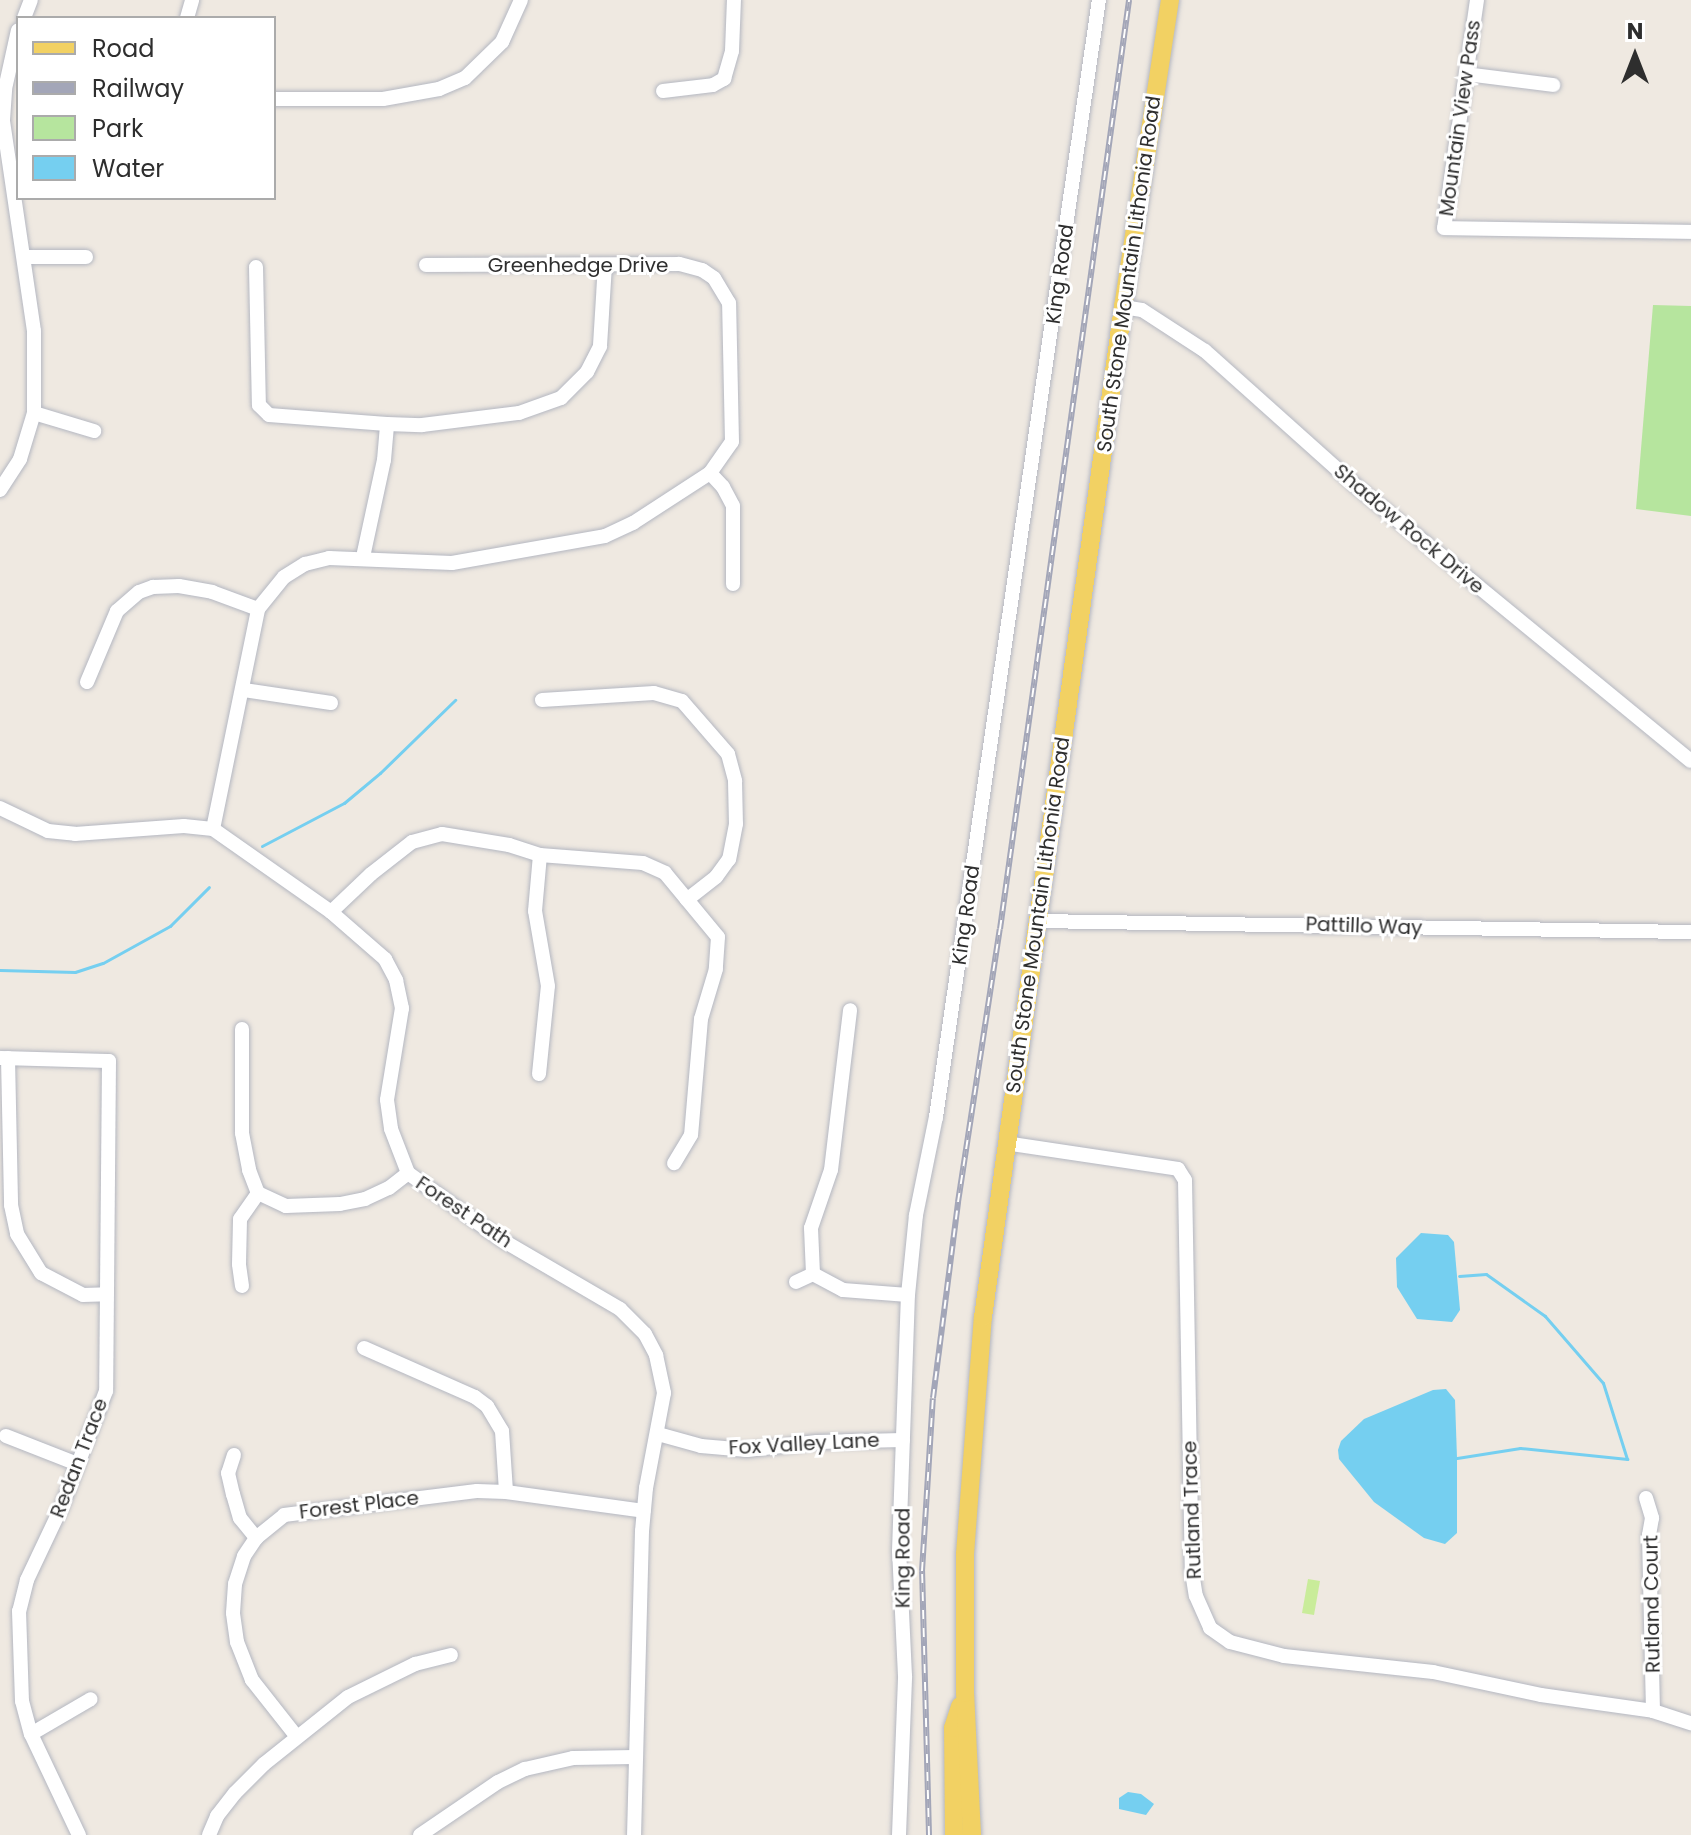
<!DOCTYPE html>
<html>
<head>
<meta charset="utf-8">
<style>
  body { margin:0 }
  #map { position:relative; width:1691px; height:1835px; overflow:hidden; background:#efe9e1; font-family:Poppins,sans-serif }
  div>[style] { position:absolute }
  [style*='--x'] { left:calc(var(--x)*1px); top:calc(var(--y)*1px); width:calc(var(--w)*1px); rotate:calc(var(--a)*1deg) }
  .green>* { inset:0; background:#b6e59e }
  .pitch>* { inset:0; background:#c9ec9a }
  .water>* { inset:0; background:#75cff0 }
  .stream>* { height:3px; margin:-1.5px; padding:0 1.5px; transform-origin:1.5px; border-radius:1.5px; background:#75cff0 }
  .roads { filter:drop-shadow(0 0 2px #b4b7c1) drop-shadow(0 0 2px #b4b7c1) }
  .minor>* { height:14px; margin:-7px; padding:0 7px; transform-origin:7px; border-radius:7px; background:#fff }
  .major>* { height:18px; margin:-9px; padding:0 9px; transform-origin:9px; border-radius:9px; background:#f2d163 }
  .rail>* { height:6px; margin-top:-3px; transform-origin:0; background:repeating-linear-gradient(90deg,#fff 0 9px,#a3a6b8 0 18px); box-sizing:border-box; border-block:2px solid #a3a6b8 }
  span { translate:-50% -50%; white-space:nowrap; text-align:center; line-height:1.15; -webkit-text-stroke:6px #fff; paint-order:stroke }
  .street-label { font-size:20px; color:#2e2e2e }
  .legend { position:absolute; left:16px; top:16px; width:260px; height:184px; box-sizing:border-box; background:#fff; border:2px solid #ababab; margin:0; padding:10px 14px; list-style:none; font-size:24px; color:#2e2e2e }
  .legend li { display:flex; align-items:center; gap:16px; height:40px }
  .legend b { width:40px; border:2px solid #ababab }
  .north { position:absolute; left:1595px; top:16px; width:80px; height:80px; -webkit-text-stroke:6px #fff; paint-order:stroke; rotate:0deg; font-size:22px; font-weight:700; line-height:32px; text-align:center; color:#2e2e2e }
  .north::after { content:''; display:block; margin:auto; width:28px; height:36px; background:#2e2e2e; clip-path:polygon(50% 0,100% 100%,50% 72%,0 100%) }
</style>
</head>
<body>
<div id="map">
  <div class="green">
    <div style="clip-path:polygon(1653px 305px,1691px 306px,1691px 516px,1636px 509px)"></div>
  </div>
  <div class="pitch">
    <div style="clip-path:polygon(1308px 1579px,1320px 1581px,1314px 1615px,1302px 1613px)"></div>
  </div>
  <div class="water">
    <div style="clip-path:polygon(1421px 1233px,1448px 1235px,1454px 1242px,1460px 1310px,1452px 1322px,1417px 1319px,1397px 1287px,1396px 1258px)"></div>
    <div style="clip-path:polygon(1446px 1389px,1455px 1400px,1457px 1458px,1457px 1533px,1445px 1544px,1424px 1538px,1374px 1502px,1339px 1459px,1338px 1450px,1341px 1441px,1364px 1419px,1433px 1390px)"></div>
    <div style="clip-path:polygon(1128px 1792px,1141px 1794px,1154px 1804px,1146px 1815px,1119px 1809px,1119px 1798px)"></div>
  </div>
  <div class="stream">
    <div style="--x:262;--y:846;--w:93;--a:-27.7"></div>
    <div style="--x:344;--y:803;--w:47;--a:-39.8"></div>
    <div style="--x:380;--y:773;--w:105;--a:-44.2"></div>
    <div style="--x:0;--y:970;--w:75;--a:1.5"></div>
    <div style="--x:75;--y:972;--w:29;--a:-18"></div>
    <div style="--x:103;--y:963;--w:77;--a:-28.9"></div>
    <div style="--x:170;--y:926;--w:55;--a:-45"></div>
    <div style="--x:1457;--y:1458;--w:64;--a:-9"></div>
    <div style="--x:1520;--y:1448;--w:108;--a:5.9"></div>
    <div style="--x:1627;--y:1459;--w:80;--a:-107.5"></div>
    <div style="--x:1603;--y:1383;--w:89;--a:-130.9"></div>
    <div style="--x:1545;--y:1316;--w:72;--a:-144.6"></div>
    <div style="--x:1486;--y:1274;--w:27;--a:176"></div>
  </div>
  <div class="roads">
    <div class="minor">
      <div style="--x:1477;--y:0;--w:230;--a:98.2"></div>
      <div style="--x:1444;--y:228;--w:247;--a:0.9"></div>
      <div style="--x:24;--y:18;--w:19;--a:-69"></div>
      <div style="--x:187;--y:18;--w:19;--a:-74"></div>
      <div style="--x:1466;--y:74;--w:88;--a:7.2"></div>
      <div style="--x:663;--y:91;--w:50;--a:-6.8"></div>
      <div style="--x:713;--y:85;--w:13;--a:-29"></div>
      <div style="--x:724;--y:79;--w:29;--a:-74"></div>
      <div style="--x:732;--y:51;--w:51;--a:-87.8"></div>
      <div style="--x:274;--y:99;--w:109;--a:0"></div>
      <div style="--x:383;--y:99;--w:57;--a:-10.1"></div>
      <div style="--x:439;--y:89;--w:28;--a:-23"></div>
      <div style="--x:465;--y:78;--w:52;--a:-44.2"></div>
      <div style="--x:502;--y:42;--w:46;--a:-65.7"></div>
      <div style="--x:24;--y:257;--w:62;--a:0"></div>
      <div style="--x:256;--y:267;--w:138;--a:88.8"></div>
      <div style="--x:259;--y:405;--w:14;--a:45"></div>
      <div style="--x:269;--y:415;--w:118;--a:4.4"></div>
      <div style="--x:1123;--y:307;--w:19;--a:9"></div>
      <div style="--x:1142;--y:310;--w:75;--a:33.1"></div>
      <div style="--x:1205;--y:351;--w:203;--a:41.8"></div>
      <div style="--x:1356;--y:486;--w:433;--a:39.4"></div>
      <div style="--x:34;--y:413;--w:63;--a:16.7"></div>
      <div style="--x:710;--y:473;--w:19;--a:47"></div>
      <div style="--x:723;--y:487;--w:21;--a:62"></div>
      <div style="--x:733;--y:506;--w:78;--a:90"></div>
      <div style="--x:0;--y:490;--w:37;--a:-57"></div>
      <div style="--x:20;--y:459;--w:48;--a:-73.1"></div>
      <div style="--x:34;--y:413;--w:82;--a:-90"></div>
      <div style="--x:34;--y:331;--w:213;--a:-98.4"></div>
      <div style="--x:3;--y:120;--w:31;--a:-86"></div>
      <div style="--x:5;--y:89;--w:60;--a:-77.6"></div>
      <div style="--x:363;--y:557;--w:99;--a:-77.8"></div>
      <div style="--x:384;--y:460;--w:36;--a:-85"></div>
      <div style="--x:387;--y:424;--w:35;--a:2"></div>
      <div style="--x:422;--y:425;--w:98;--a:-7.1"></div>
      <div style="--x:519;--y:413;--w:45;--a:-19.7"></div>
      <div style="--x:561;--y:398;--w:37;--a:-45"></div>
      <div style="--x:587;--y:372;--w:29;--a:-63"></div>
      <div style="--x:600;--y:346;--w:81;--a:-86.5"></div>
      <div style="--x:87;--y:682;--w:77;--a:-67.1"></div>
      <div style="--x:117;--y:611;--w:29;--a:-41"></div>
      <div style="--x:139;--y:592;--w:15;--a:-20"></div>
      <div style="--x:153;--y:587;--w:26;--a:-2"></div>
      <div style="--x:179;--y:586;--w:34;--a:10"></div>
      <div style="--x:212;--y:592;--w:49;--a:20.3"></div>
      <div style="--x:244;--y:690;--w:88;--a:8.5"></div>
      <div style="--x:542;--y:700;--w:112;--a:-3.6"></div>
      <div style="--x:654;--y:693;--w:29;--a:16"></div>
      <div style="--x:682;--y:701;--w:70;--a:49"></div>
      <div style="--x:728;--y:754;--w:28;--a:75"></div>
      <div style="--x:735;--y:781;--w:43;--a:88.7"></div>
      <div style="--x:736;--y:824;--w:36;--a:101"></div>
      <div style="--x:729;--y:859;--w:22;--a:126"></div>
      <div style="--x:716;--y:877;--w:37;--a:142"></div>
      <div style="--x:0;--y:808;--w:53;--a:25.6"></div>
      <div style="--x:48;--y:831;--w:27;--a:6"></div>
      <div style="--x:75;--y:834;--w:109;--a:-4.2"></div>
      <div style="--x:184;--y:826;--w:29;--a:6"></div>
      <div style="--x:213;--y:829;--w:144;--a:35.1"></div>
      <div style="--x:331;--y:912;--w:72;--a:41"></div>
      <div style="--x:385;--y:959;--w:24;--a:62"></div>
      <div style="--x:396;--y:980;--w:29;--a:78"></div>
      <div style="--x:402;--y:1008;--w:93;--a:99.3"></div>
      <div style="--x:387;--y:1100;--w:29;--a:82"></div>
      <div style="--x:391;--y:1129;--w:47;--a:68.9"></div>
      <div style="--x:408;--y:1173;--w:115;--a:35.5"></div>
      <div style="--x:502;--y:1240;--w:137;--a:30.3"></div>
      <div style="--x:620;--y:1309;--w:35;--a:45"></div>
      <div style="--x:645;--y:1334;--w:24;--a:62"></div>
      <div style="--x:656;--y:1355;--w:39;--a:78"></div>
      <div style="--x:664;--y:1393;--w:97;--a:100.7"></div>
      <div style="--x:646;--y:1488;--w:43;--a:95.3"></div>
      <div style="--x:642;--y:1531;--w:304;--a:91.5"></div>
      <div style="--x:213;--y:829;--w:225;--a:-78.4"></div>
      <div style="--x:258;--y:609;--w:41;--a:-50.9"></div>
      <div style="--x:284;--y:577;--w:25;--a:-32"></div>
      <div style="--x:305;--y:564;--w:25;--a:-14"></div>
      <div style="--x:329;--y:558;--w:123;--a:2.3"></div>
      <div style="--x:452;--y:563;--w:155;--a:-10"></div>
      <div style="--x:605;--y:536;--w:31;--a:-25"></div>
      <div style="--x:633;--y:523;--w:92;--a:-33"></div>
      <div style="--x:710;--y:473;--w:38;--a:-55"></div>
      <div style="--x:732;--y:442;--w:139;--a:-91.2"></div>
      <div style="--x:729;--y:303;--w:29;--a:-121"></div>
      <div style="--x:714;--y:278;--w:14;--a:-146"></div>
      <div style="--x:702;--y:270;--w:24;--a:-165"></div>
      <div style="--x:679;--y:264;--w:253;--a:179.8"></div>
      <div style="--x:331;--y:912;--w:55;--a:-43.5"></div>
      <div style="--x:371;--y:874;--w:52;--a:-38"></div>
      <div style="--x:412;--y:842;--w:31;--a:-15"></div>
      <div style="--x:442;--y:834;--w:68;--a:9.3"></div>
      <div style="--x:509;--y:845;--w:33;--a:18"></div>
      <div style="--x:540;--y:855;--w:103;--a:4.4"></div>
      <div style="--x:643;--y:863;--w:24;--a:24"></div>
      <div style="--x:665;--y:873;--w:83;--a:50.4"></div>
      <div style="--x:718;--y:937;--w:32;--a:94"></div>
      <div style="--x:716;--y:969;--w:52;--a:106.7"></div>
      <div style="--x:701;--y:1019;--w:116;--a:94.9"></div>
      <div style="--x:691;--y:1135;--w:33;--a:121"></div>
      <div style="--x:1038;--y:921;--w:653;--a:0.97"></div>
      <div style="--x:242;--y:1029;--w:104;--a:90"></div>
      <div style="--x:242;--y:1133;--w:38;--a:79"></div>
      <div style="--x:249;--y:1170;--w:25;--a:69"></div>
      <div style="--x:258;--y:1193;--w:31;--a:25"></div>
      <div style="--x:286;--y:1206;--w:54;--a:-2.1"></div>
      <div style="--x:340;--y:1204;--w:25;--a:-11"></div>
      <div style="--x:365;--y:1199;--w:26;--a:-25"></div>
      <div style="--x:389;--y:1188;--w:24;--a:-38"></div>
      <div style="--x:0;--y:1058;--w:109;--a:1.6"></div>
      <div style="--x:109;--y:1061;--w:330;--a:90.5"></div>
      <div style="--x:106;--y:1391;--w:125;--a:111"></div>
      <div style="--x:61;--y:1508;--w:80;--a:115.3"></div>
      <div style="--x:27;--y:1580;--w:32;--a:104"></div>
      <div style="--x:19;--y:1611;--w:90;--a:88.1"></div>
      <div style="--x:22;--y:1701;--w:34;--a:75"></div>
      <div style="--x:31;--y:1734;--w:112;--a:64.6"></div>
      <div style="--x:8;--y:1058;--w:147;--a:88.8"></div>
      <div style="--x:11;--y:1205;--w:30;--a:78"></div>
      <div style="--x:17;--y:1234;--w:46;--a:58.4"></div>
      <div style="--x:41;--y:1273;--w:47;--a:27.6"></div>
      <div style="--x:83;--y:1295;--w:24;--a:-2"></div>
      <div style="--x:539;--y:1074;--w:88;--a:-84.2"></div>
      <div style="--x:548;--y:986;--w:76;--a:-99.8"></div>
      <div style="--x:535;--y:911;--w:56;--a:-84.9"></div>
      <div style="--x:1005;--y:1143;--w:175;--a:8.5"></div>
      <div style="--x:1178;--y:1169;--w:13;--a:58"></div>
      <div style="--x:1185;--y:1180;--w:392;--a:89"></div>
      <div style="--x:1192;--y:1572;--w:24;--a:81"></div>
      <div style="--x:1196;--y:1596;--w:35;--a:66"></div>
      <div style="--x:1210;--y:1628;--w:24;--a:35"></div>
      <div style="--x:1230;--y:1642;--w:56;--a:14.5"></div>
      <div style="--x:1284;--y:1656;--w:150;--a:6.1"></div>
      <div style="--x:1433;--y:1672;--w:110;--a:12"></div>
      <div style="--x:1541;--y:1695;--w:113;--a:8.1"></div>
      <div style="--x:1653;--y:1711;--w:40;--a:18"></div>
      <div style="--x:813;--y:1274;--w:46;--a:-92.5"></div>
      <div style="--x:811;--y:1228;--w:61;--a:-71"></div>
      <div style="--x:831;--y:1170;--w:161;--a:-83.2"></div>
      <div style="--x:813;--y:1274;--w:34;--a:28"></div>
      <div style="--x:843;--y:1290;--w:65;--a:4.4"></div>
      <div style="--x:796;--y:1282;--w:19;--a:-25"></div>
      <div style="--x:242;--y:1286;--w:22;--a:-98"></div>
      <div style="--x:239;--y:1264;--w:45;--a:-88.7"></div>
      <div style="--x:240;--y:1219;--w:32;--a:-55"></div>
      <div style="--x:364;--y:1348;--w:121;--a:23.8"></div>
      <div style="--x:475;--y:1397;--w:15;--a:37"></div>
      <div style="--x:487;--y:1406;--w:29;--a:59"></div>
      <div style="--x:502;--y:1431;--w:61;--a:86.2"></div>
      <div style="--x:658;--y:1434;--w:45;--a:15.6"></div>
      <div style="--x:701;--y:1446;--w:46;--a:5"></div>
      <div style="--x:747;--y:1450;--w:70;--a:-6.5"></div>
      <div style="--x:817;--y:1442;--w:86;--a:-1.3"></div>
      <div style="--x:6;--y:1436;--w:74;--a:21.4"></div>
      <div style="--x:234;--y:1455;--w:19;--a:108"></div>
      <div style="--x:228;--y:1473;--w:22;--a:77"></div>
      <div style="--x:233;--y:1494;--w:25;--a:74"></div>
      <div style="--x:240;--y:1518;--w:26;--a:51"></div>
      <div style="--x:1646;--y:1498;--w:21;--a:73"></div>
      <div style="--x:1652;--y:1518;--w:17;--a:100"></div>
      <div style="--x:1649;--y:1535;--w:176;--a:88.7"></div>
      <div style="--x:31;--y:1734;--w:69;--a:-30.3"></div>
      <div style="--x:297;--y:1737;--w:73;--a:-128.3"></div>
      <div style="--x:252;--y:1680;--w:41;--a:-111.5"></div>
      <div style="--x:237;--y:1642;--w:29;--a:-98"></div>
      <div style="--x:233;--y:1613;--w:29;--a:-86"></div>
      <div style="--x:235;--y:1584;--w:29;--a:-72"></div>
      <div style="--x:244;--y:1556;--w:22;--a:-56"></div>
      <div style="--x:256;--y:1538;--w:36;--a:-39"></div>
      <div style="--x:284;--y:1515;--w:194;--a:-7.1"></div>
      <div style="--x:477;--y:1491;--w:29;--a:2"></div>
      <div style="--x:506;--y:1492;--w:139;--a:7.8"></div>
      <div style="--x:209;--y:1835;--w:21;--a:-67"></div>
      <div style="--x:217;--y:1816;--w:29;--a:-52"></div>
      <div style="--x:235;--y:1793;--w:41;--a:-45"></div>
      <div style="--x:264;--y:1764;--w:107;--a:-38.6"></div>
      <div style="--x:348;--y:1697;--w:75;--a:-26.2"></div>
      <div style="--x:415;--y:1664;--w:37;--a:-14"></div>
      <div style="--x:420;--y:1835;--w:94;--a:-34.2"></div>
      <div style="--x:498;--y:1782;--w:30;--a:-26"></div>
      <div style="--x:525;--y:1769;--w:49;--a:-12.9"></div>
      <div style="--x:573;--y:1758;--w:62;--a:-0.9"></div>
      <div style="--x:899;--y:1835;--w:159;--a:-87.8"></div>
      <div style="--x:905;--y:1676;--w:125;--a:-92.7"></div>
      <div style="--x:899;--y:1551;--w:256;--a:-88"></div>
      <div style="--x:908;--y:1295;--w:80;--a:-84.3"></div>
      <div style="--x:916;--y:1215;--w:100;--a:-78.5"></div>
      <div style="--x:936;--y:1117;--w:1129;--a:-81.7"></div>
    </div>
    <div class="major">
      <div style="--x:954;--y:1835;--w:107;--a:-90.5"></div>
      <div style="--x:953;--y:1728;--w:23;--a:-72"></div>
      <div style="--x:972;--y:1835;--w:142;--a:-92.8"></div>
      <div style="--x:965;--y:1693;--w:139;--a:-90"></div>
      <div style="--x:965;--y:1554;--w:238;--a:-85.7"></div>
      <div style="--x:983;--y:1317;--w:1020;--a:-82.11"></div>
      <div style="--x:1123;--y:307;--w:311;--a:-81.3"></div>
    </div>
  </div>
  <div class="rail">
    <div style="--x:929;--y:1835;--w:264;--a:-91.5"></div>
    <div style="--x:922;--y:1571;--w:173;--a:-86.4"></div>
    <div style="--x:933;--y:1398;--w:198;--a:-82.7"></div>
    <div style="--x:958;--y:1202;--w:276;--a:-81.3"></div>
    <div style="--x:1000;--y:929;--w:938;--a:-82.09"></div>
  </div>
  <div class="street-label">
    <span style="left:1460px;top:118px;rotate:-82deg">Mountain View Pass</span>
    <span style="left:578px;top:265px">Greenhedge Drive</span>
    <span style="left:1060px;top:274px;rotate:-82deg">King Road</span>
    <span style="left:1129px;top:274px;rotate:-82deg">South Stone Mountain Lithonia Road</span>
    <span style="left:1409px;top:529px;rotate:40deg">Shadow Rock Drive</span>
    <span style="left:966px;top:915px;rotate:-82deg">King Road</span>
    <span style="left:1038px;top:915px;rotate:-82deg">South Stone Mountain Lithonia Road</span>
    <span style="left:1364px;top:926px;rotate:2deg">Pattillo Way</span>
    <span style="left:464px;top:1212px;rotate:34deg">Forest Path</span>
    <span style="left:804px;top:1444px;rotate:-3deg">Fox Valley Lane</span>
    <span style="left:79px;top:1458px;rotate:-69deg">Redan Trace</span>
    <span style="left:359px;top:1505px;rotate:-7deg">Forest Place</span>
    <span style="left:1192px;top:1510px;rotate:-92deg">Rutland Trace</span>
    <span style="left:903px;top:1558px;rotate:-90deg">King Road</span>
    <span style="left:1652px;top:1604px;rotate:-91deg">Rutland Court</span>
  </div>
  <ul class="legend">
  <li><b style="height:10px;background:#f2d163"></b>Road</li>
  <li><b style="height:10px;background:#a3a6b8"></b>Railway</li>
  <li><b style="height:22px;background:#b6e59e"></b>Park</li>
  <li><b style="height:22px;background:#75cff0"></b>Water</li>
  </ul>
  <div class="north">N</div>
</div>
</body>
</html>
